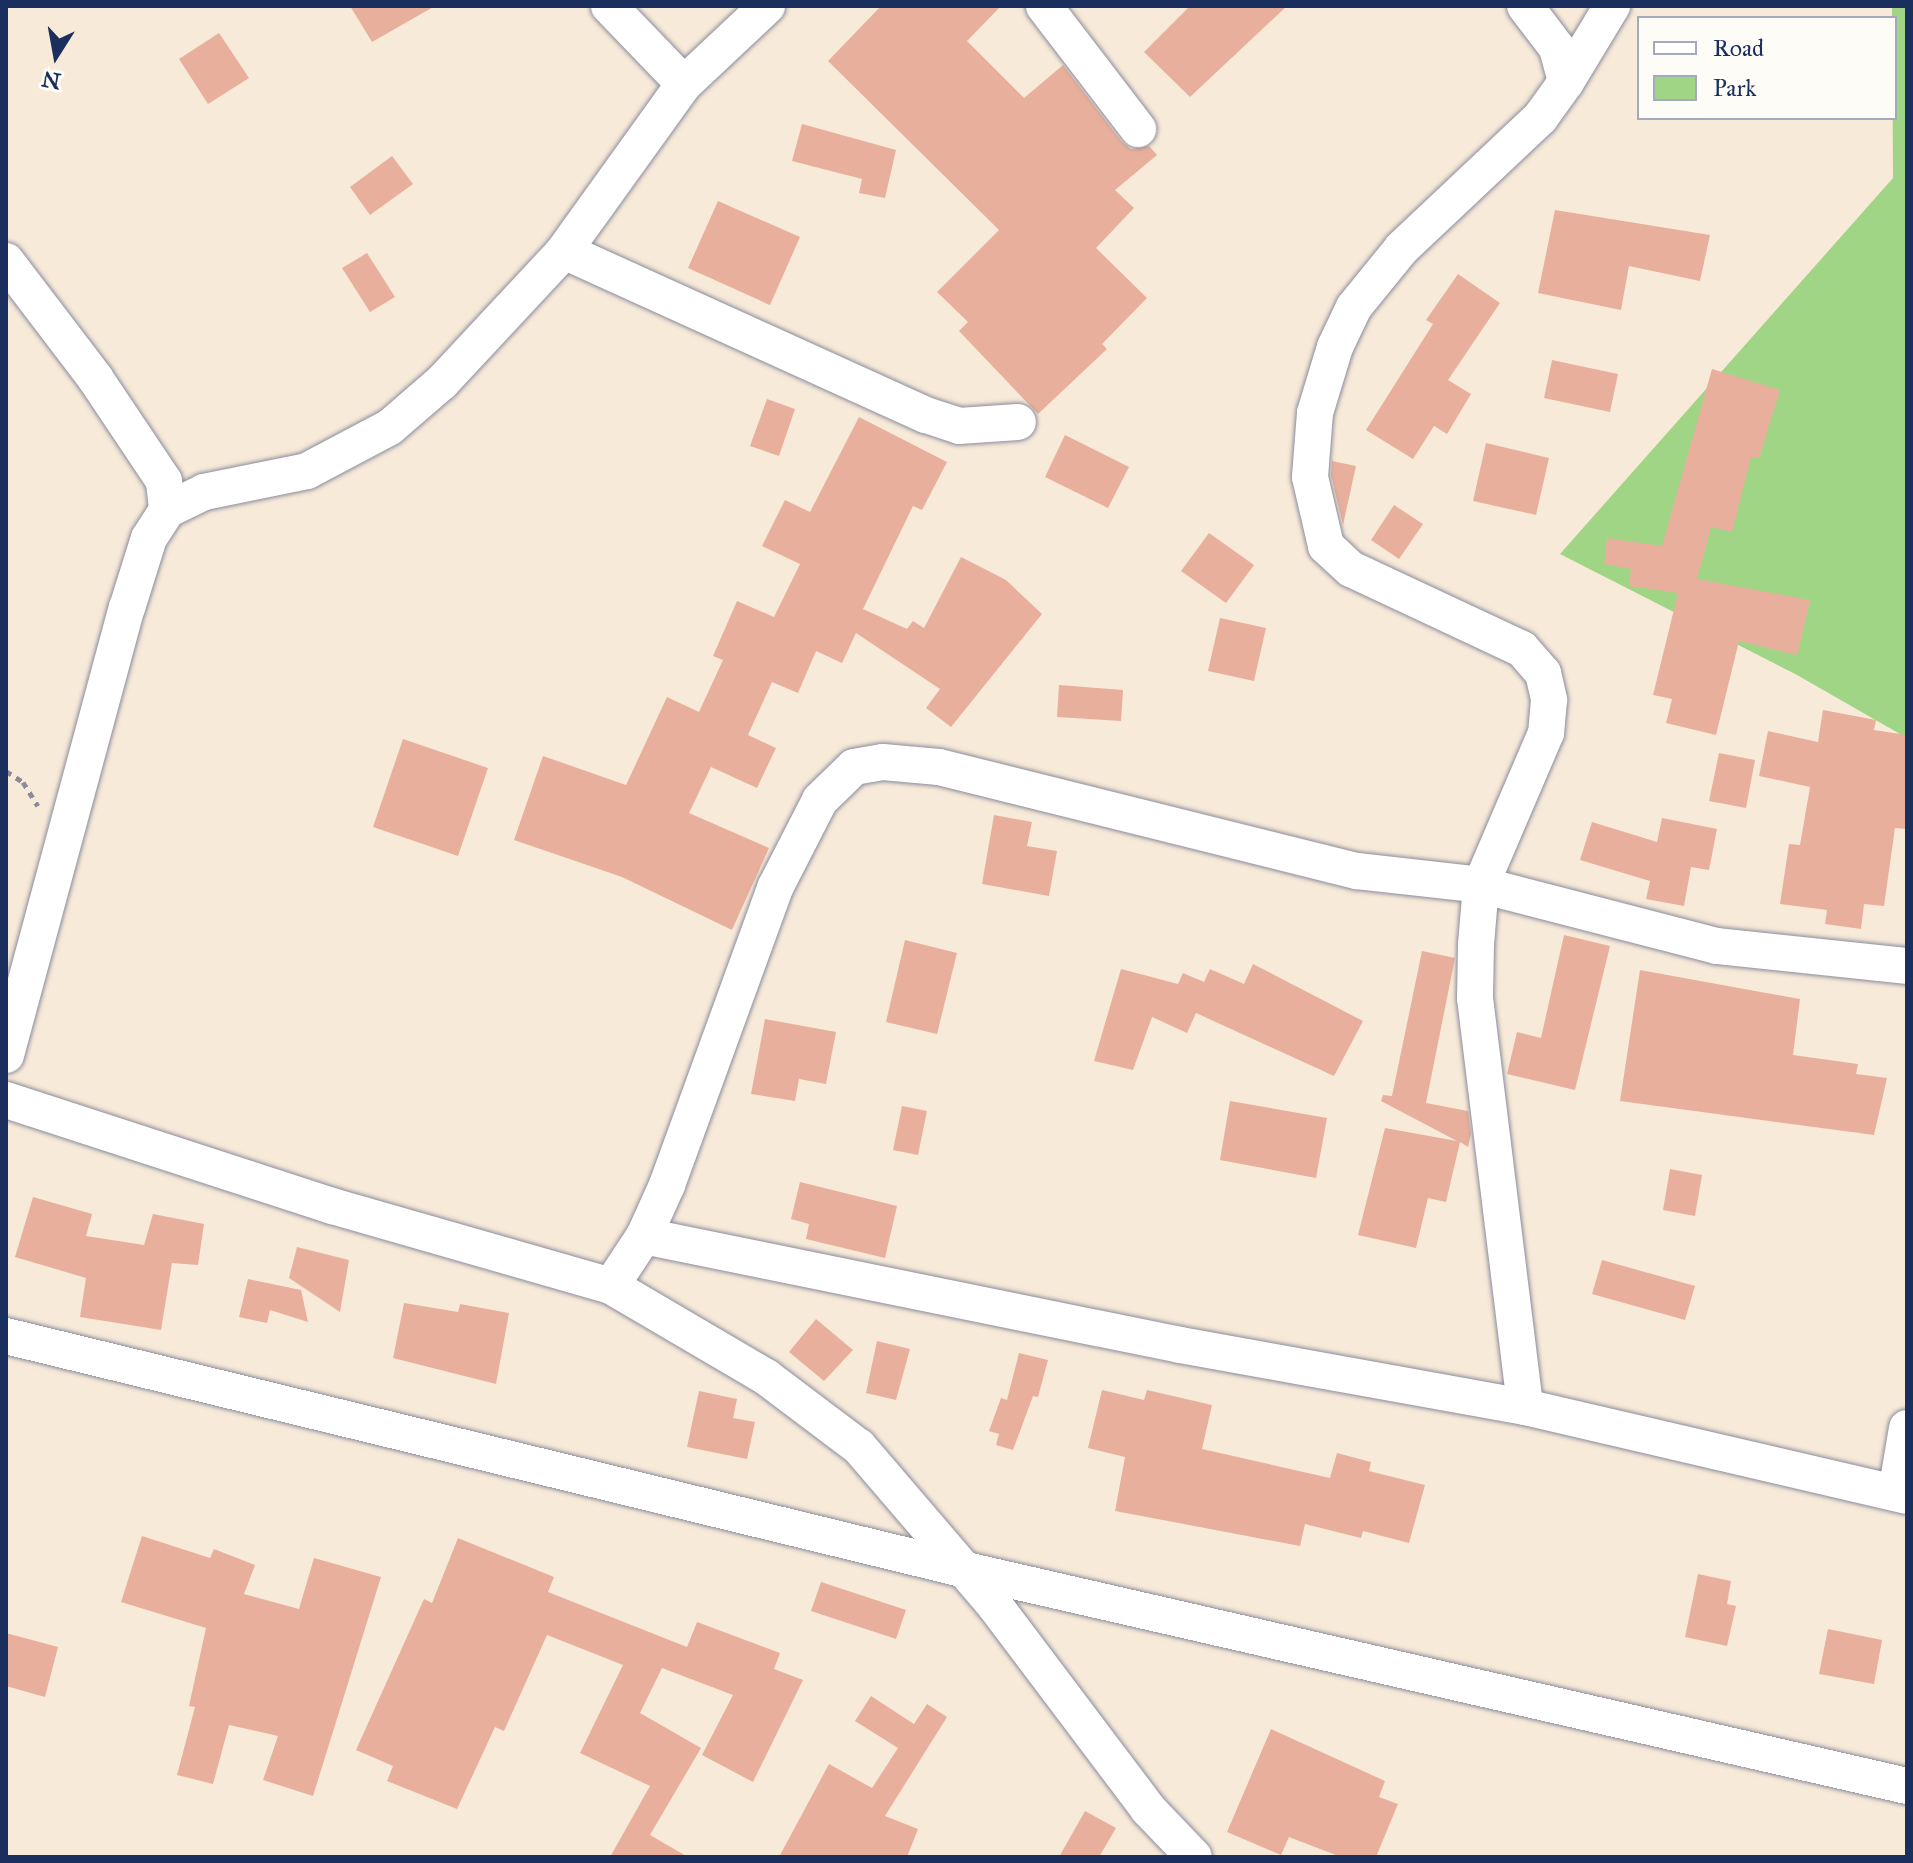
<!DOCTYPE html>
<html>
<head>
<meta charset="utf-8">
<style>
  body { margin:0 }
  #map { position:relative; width:1913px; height:1863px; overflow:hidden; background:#f8ead9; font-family:"IM FELL Great Primer",serif }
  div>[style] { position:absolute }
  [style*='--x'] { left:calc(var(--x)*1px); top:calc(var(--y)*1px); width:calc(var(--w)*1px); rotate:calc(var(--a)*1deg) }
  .green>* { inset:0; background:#a0d586 }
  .building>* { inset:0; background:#e8b09c }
  .path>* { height:5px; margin-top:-2.5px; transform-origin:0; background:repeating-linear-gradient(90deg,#8a8c9c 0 6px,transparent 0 12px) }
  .roads { filter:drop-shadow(0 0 2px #8a8c9c) drop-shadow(0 0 2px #8a8c9c) }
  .minor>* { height:36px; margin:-18px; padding:0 18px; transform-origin:18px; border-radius:18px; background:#fff }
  span { translate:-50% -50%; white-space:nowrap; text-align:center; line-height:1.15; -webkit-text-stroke:7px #fdfcf7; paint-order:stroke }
  .frame { position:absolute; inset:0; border:8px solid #1b2f5e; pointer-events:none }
  .legend { position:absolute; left:1637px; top:16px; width:260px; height:104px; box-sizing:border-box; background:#fdfcf7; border:2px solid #a3aaba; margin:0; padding:10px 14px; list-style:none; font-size:24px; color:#1b2f5e }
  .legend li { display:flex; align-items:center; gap:16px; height:40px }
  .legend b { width:40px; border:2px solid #a3aaba }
  .north { position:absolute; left:16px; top:16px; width:80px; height:80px; -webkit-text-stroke:6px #fdfcf7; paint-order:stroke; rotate:191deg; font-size:22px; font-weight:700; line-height:32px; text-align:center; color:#1b2f5e }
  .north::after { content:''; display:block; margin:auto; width:28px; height:36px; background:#1b2f5e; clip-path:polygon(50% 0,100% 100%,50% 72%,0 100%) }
</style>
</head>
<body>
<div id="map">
  <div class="green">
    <div style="clip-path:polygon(1892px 6px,1907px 6px,1907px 738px,1797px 675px,1560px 554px,1893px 178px)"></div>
  </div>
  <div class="building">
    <div style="clip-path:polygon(350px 6px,435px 6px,372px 42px)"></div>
    <div style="clip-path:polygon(881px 6px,1001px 6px,967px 41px,1024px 98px,1063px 65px,1122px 142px,1131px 149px,1149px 146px,1157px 155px,1115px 190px,1134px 208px,1096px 248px,1147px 298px,1102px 344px,1107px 349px,1038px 414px,959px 331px,968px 322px,937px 292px,999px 230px,828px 61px)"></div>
    <div style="clip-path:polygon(1190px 6px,1287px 6px,1190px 97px,1144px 52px)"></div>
    <div style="clip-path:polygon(219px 33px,249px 78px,208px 104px,179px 59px)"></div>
    <div style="clip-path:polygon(802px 124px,896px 150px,885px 198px,859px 193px,862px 179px,792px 161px)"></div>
    <div style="clip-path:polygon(392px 156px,413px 184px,370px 215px,350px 187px)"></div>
    <div style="clip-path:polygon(718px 201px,800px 237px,770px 305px,688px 268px)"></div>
    <div style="clip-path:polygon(1555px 210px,1710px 235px,1700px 281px,1629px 266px,1621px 310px,1538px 293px)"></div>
    <div style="clip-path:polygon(367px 253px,395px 297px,370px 312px,342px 268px)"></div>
    <div style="clip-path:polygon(1458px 274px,1500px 303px,1448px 380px,1471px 394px,1447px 434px,1434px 426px,1413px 459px,1366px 430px,1433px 324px,1426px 320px)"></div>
    <div style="clip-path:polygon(1552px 360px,1618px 374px,1610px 412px,1544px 398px)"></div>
    <div style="clip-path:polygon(1712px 369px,1780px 390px,1759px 458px,1751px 457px,1732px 532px,1711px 527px,1697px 579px,1810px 600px,1797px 655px,1739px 641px,1716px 735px,1666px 723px,1672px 699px,1653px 695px,1678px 593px,1629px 586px,1631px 569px,1604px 564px,1607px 538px,1662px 546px)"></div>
    <div style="clip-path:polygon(767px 399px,795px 409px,779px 456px,750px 446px)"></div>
    <div style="clip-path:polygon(859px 417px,947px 462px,922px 510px,913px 506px,863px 609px,907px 629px,913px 621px,924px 628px,961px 557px,1006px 580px,1042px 614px,951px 727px,926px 708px,940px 689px,856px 633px,842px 663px,816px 651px,798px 693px,772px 682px,748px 735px,776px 748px,757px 788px,711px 767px,689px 813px,769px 848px,732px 930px,622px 877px,514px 840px,543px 756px,626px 785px,667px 697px,699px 712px,723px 660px,713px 656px,737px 601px,774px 617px,800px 564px,762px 546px,785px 500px,810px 512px)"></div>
    <div style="clip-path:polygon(1065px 435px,1129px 467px,1108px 508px,1045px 477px)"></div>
    <div style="clip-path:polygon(1486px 443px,1549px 458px,1536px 515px,1473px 501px)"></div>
    <div style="clip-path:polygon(1332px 461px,1356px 466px,1343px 525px,1331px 475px)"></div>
    <div style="clip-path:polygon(1394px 505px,1423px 524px,1399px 559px,1371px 540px)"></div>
    <div style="clip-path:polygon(1209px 533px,1254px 565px,1226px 603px,1181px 571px)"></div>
    <div style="clip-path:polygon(1220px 618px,1266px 628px,1254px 681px,1208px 671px)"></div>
    <div style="clip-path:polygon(1059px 685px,1123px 690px,1121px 721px,1057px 717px)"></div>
    <div style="clip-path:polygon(1823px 710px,1876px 720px,1874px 730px,1907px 735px,1907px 829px,1895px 828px,1884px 906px,1864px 904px,1861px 929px,1825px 924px,1827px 910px,1780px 904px,1789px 844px,1800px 845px,1810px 787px,1759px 776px,1768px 731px,1818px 742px)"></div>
    <div style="clip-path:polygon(403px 739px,488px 768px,458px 856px,373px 827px)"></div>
    <div style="clip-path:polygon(1719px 753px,1755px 760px,1746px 808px,1709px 801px)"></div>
    <div style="clip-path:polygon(994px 815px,1032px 822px,1027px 846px,1057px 851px,1049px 896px,982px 884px)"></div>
    <div style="clip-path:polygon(1662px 818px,1717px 829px,1709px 870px,1691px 867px,1684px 906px,1646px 899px,1650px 881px,1580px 860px,1592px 822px,1657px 842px)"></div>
    <div style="clip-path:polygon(1564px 935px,1610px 946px,1575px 1090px,1507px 1074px,1517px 1032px,1541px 1038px)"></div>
    <div style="clip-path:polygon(905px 940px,957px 953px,937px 1034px,886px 1022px)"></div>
    <div style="clip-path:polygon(1422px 951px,1455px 958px,1426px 1103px,1468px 1111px,1471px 1134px,1468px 1147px,1460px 1142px,1446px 1202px,1428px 1198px,1416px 1248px,1358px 1235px,1385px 1128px,1457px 1141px,1381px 1101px,1383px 1095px,1392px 1096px)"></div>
    <div style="clip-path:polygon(1253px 964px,1363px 1021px,1334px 1076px,1196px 1013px,1187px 1033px,1152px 1017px,1133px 1070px,1094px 1061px,1121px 969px,1178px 984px,1183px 973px,1204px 982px,1210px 969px,1244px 984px)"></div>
    <div style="clip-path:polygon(1640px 970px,1800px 999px,1793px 1055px,1858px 1064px,1856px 1074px,1887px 1078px,1874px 1135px,1620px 1101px)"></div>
    <div style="clip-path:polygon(765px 1019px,836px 1032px,826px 1084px,799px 1079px,795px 1101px,751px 1094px)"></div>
    <div style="clip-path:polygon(1230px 1101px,1327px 1118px,1316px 1178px,1220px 1160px)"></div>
    <div style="clip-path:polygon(902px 1106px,927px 1111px,918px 1155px,893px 1150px)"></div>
    <div style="clip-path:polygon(1670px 1169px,1702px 1175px,1695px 1216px,1663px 1210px)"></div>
    <div style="clip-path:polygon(800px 1182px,897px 1206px,885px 1258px,806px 1239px,809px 1224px,791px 1219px)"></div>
    <div style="clip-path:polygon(33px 1197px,92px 1214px,86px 1236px,144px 1245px,153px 1214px,204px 1224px,198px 1265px,172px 1263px,161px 1330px,80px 1317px,86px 1278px,15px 1257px)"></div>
    <div style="clip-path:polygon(297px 1247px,349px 1260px,340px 1312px,289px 1278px)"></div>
    <div style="clip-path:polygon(1602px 1260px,1695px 1286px,1685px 1320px,1592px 1294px)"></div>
    <div style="clip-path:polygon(248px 1279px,301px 1290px,308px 1322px,270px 1310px,267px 1323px,239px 1317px)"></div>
    <div style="clip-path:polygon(404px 1303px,458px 1312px,460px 1304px,509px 1313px,496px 1384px,393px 1358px)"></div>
    <div style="clip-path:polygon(816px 1319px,853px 1350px,824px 1381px,789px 1352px)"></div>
    <div style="clip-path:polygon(877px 1341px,910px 1349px,896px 1400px,866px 1393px)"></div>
    <div style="clip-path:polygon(1019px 1353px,1048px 1360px,1038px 1397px,1033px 1396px,1013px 1450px,996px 1445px,999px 1434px,989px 1431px,1001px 1398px,1007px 1400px)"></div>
    <div style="clip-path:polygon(1102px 1390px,1144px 1400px,1147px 1390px,1212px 1405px,1202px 1449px,1330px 1478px,1337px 1453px,1371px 1462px,1369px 1471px,1425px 1485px,1409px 1543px,1363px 1531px,1361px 1538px,1305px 1524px,1300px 1546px,1115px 1511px,1125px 1457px,1088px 1448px)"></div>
    <div style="clip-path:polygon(699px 1391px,737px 1399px,733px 1418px,755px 1422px,747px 1459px,687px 1447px)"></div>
    <div style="clip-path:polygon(142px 1536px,210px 1558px,214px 1549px,255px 1565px,244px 1594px,299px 1609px,314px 1558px,381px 1577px,313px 1796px,263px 1780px,278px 1736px,229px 1725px,213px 1784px,177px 1775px,195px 1707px,189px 1706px,206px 1628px,121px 1602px)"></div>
    <div style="clip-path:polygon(458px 1538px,554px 1577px,548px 1592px,687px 1647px,697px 1622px,780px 1653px,774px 1669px,803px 1680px,753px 1782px,702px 1755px,733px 1695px,662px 1668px,640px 1713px,701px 1748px,650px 1835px,688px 1857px,610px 1857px,650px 1786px,580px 1753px,623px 1665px,547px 1635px,504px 1731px,495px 1727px,457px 1809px,387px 1781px,393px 1766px,356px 1750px,424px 1599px,432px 1603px)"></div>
    <div style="clip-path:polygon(1698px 1574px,1731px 1581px,1727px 1604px,1736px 1606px,1727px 1646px,1685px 1637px)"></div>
    <div style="clip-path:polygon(821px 1582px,906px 1610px,896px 1639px,811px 1611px)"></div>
    <div style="clip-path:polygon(1828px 1629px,1882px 1640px,1874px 1684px,1819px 1674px)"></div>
    <div style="clip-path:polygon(6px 1633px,58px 1647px,45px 1697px,6px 1686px)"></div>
    <div style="clip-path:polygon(871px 1696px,914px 1724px,927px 1704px,947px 1717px,885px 1816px,918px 1829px,907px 1857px,779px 1857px,829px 1764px,872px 1788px,898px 1748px,855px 1721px)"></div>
    <div style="clip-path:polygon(1271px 1729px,1385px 1781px,1379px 1797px,1398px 1804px,1376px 1857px,1341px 1857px,1289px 1837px,1281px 1855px,1227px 1832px)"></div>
    <div style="clip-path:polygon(1085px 1811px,1116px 1828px,1099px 1857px,1059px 1857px)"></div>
  </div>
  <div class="path">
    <div style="--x:6;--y:771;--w:20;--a:33"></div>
    <div style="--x:23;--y:782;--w:28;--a:58"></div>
  </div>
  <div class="roads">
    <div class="minor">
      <div style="--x:609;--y:6;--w:108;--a:46.1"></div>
      <div style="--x:1044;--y:6;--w:155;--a:52.6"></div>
      <div style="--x:1525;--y:6;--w:53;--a:52.7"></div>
      <div style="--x:1557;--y:48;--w:35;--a:75"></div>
      <div style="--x:1566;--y:82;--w:44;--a:125.8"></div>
      <div style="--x:1540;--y:118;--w:190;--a:136.7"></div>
      <div style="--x:1402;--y:248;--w:76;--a:129.1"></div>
      <div style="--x:1354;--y:307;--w:44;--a:115.4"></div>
      <div style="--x:1335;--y:347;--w:69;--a:106.9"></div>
      <div style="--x:1315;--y:413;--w:64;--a:94.5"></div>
      <div style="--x:1310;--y:477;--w:71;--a:76.9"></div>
      <div style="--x:1326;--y:546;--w:34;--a:43"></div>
      <div style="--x:1351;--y:569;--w:189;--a:25.1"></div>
      <div style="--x:1522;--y:649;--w:32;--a:49"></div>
      <div style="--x:1543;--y:673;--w:28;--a:77"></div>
      <div style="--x:1549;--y:700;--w:33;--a:95"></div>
      <div style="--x:1546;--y:733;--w:165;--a:113.2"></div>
      <div style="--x:1481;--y:885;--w:60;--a:94.8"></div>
      <div style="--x:1476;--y:945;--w:53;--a:91.1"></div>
      <div style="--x:1475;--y:998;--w:412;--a:83"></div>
      <div style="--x:1566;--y:82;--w:89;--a:-58.8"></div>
      <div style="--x:564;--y:251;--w:397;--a:24.4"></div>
      <div style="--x:926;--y:415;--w:35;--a:18"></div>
      <div style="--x:959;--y:426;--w:59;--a:-3.9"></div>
      <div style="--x:6;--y:261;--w:147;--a:52.7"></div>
      <div style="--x:95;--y:378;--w:124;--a:56.2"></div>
      <div style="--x:164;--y:481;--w:29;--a:84"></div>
      <div style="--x:6;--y:1055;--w:463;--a:-74.9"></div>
      <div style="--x:127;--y:608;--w:73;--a:-72.6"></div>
      <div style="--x:149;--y:538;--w:33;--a:-57"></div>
      <div style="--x:167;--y:510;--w:41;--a:-25.9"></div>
      <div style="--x:204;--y:492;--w:105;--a:-11.5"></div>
      <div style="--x:307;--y:471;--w:94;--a:-27.9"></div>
      <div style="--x:390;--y:427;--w:69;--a:-40.9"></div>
      <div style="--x:442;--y:382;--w:179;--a:-47"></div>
      <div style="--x:564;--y:251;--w:206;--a:-54.3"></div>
      <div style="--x:684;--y:84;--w:114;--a:-43.2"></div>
      <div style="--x:6;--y:1100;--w:343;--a:18"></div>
      <div style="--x:332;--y:1206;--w:290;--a:16"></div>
      <div style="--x:611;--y:1286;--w:180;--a:30.4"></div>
      <div style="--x:766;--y:1377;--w:116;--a:37"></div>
      <div style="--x:859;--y:1447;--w:211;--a:49.4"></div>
      <div style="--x:996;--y:1607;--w:253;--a:53"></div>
      <div style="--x:1148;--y:1809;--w:66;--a:46.2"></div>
      <div style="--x:644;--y:1236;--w:547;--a:11.49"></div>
      <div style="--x:1180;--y:1345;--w:351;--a:10.2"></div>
      <div style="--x:1525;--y:1407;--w:392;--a:13.1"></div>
      <div style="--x:611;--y:1286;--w:60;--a:-56.6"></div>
      <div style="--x:644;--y:1236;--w:56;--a:-65.7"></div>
      <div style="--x:667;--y:1185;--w:316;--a:-70"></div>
      <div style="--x:775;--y:888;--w:99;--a:-62.9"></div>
      <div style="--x:820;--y:800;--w:47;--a:-44.1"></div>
      <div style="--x:854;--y:767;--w:29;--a:-10"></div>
      <div style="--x:883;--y:762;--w:56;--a:5.1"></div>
      <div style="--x:939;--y:767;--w:431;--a:14"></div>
      <div style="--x:1357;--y:871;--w:125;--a:6.4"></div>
      <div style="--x:1481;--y:885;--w:244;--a:14.5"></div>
      <div style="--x:1717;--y:946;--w:191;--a:6"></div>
      <div style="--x:6;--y:1336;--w:988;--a:13.7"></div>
      <div style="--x:966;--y:1570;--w:965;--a:12.93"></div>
      <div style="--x:1896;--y:1493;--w:66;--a:-80.4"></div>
    </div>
  </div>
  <div class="frame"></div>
  <ul class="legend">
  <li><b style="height:10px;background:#fff"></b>Road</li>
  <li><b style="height:22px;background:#a0d586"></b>Park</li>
  </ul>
  <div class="north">N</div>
</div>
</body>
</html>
